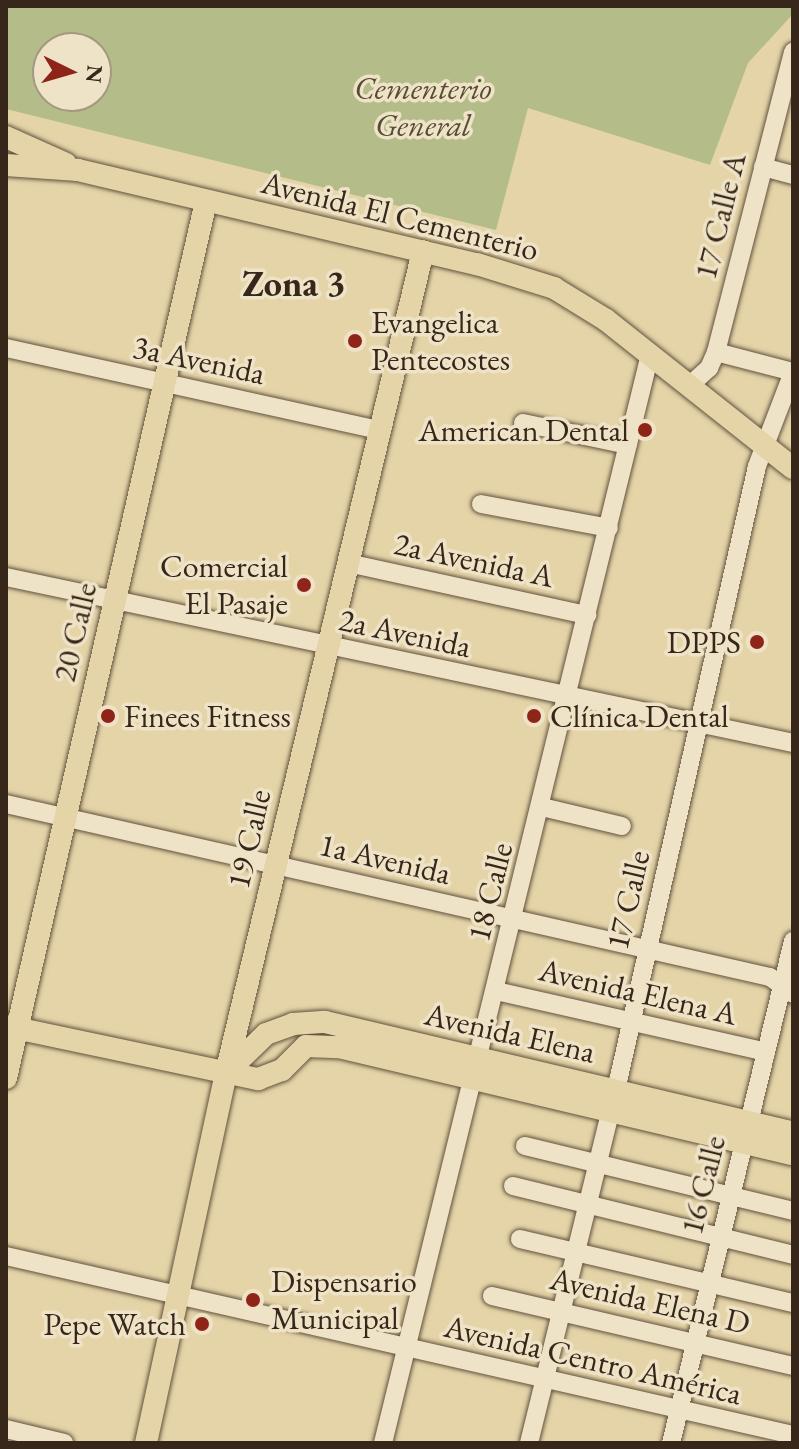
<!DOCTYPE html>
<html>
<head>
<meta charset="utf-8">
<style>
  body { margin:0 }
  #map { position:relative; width:799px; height:1449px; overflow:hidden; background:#e5d4a8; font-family:"EB Garamond",serif }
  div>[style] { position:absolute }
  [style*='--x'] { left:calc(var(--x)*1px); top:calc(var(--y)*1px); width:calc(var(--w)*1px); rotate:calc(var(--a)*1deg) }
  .green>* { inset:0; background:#b4bd89 }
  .roads { filter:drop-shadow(0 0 2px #62523e) drop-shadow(0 0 2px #62523e) }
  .minor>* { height:18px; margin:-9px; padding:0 9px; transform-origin:9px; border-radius:9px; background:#eee3c6 }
  .major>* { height:22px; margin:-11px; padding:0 11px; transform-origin:11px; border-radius:11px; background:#e5d4a8 }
  .dots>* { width:22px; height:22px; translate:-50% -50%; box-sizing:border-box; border:4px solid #eee3c6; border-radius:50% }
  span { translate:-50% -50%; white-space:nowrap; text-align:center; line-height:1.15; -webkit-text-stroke:7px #eee3c6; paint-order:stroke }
  .park-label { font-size:32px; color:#564c36; font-style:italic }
  .street-label { font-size:32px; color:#37271a }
  .poi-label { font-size:32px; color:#37271a }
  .left { translate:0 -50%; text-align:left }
  .right { translate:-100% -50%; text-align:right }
  .quarter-label { font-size:36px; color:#37271a; font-weight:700 }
  .frame { position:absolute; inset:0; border:8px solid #37271a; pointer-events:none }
  .north { position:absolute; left:32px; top:32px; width:80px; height:80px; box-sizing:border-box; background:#eee3c6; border:2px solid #a59881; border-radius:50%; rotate:95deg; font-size:22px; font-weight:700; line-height:32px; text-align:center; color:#37271a }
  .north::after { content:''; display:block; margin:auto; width:28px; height:36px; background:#8f2418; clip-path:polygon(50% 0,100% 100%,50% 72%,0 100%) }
</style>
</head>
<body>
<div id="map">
  <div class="green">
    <div style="clip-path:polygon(evenodd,6px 6px,793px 6px,793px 14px,748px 63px,710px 165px,528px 108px,496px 230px,6px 109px,6px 6px,48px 48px,96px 48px,96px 96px,48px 96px,48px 48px)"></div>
  </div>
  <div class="roads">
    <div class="minor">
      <div style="--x:763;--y:167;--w:31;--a:15"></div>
      <div style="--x:6;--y:348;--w:383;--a:12.4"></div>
      <div style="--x:716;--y:352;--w:80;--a:14.6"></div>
      <div style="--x:689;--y:386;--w:27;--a:-42"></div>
      <div style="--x:709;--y:368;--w:17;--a:-66"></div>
      <div style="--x:716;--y:352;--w:310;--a:-75.6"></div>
      <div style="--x:523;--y:423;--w:107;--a:11.8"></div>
      <div style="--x:481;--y:504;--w:130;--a:10.6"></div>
      <div style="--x:348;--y:563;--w:245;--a:12.3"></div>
      <div style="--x:6;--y:577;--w:804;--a:11.91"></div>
      <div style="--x:6;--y:804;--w:783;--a:12.76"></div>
      <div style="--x:770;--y:977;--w:29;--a:36"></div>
      <div style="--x:542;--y:807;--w:82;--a:13.4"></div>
      <div style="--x:496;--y:991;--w:277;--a:12.7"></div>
      <div style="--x:525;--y:1146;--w:276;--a:13.6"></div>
      <div style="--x:513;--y:1186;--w:288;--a:13.8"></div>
      <div style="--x:520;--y:1239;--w:280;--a:13.2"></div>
      <div style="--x:6;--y:1256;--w:807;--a:12.81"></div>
      <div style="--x:492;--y:1296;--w:309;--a:13.1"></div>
      <div style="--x:6;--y:1429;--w:60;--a:13.6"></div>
      <div style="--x:383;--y:1443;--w:1121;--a:-76.22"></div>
      <div style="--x:529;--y:1443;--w:377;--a:-76.2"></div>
      <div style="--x:619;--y:1077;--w:626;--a:-77.27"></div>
      <div style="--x:757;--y:466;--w:101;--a:-69"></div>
      <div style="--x:671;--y:1443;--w:517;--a:-76.34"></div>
    </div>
    <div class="major">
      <div style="--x:6;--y:137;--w:66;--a:24.2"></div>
      <div style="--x:6;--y:165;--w:72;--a:4"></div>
      <div style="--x:78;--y:170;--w:410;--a:13.3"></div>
      <div style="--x:477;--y:264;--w:81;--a:17.3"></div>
      <div style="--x:554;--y:288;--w:61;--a:31.6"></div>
      <div style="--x:606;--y:320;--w:238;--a:38.4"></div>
      <div style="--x:6;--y:1026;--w:258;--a:11.9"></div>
      <div style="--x:258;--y:1079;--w:26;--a:-21"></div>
      <div style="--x:282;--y:1070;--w:34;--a:-45"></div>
      <div style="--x:306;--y:1046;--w:33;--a:2"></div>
      <div style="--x:339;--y:1047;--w:466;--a:13.3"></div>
      <div style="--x:227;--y:1072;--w:54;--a:-44.3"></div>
      <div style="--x:266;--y:1034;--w:29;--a:-20"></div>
      <div style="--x:293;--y:1024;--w:32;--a:-4"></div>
      <div style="--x:325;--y:1022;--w:481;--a:13.3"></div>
      <div style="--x:6;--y:1078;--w:900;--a:-77.15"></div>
      <div style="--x:146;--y:1443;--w:379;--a:-77.8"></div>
      <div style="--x:226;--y:1073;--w:845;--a:-76.52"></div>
    </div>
  </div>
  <div class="dots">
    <div style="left:355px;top:341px;background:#8f2418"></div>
    <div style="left:645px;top:430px;background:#8f2418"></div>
    <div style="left:304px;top:585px;background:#8f2418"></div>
    <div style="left:757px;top:642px;background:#8f2418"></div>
    <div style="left:108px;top:716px;background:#8f2418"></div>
    <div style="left:534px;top:716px;background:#8f2418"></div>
    <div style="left:253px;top:1300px;background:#8f2418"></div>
    <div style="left:202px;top:1324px;background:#8f2418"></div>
  </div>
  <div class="park-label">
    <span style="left:423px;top:107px">Cementerio<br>General</span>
  </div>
  <div class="street-label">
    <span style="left:400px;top:216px;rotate:14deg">Avenida El Cementerio</span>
    <span style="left:720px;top:216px;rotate:-76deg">17 Calle A</span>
    <span style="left:199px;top:360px;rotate:12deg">3a Avenida</span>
    <span style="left:474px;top:560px;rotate:12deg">2a Avenida A</span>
    <span style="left:75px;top:632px;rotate:-77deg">20 Calle</span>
    <span style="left:405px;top:633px;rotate:12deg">2a Avenida</span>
    <span style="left:249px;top:839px;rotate:-77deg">19 Calle</span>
    <span style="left:385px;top:859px;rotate:13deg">1a Avenida</span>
    <span style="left:490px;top:892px;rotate:-76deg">18 Calle</span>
    <span style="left:628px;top:900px;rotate:-77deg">17 Calle</span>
    <span style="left:638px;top:992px;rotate:13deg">Avenida Elena A</span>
    <span style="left:510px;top:1033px;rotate:13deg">Avenida Elena</span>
    <span style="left:703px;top:1185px;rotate:-76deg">16 Calle</span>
    <span style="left:650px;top:1301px;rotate:13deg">Avenida Elena D</span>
    <span style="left:593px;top:1360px;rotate:13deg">Avenida Centro América</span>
  </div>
  <div class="poi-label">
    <span class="left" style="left:371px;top:341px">Evangelica<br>Pentecostes</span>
    <span class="right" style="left:629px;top:430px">American Dental</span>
    <span class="right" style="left:288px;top:585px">Comercial<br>El Pasaje</span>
    <span class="right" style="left:741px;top:642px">DPPS</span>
    <span class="left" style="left:124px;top:716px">Finees Fitness</span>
    <span class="left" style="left:550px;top:716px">Clínica Dental</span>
    <span class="left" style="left:271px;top:1300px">Dispensario<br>Municipal</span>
    <span class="right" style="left:186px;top:1324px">Pepe Watch</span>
  </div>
  <div class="quarter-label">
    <span style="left:294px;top:284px">Zona 3</span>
  </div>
  <div class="frame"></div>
  <div class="north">N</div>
</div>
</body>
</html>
